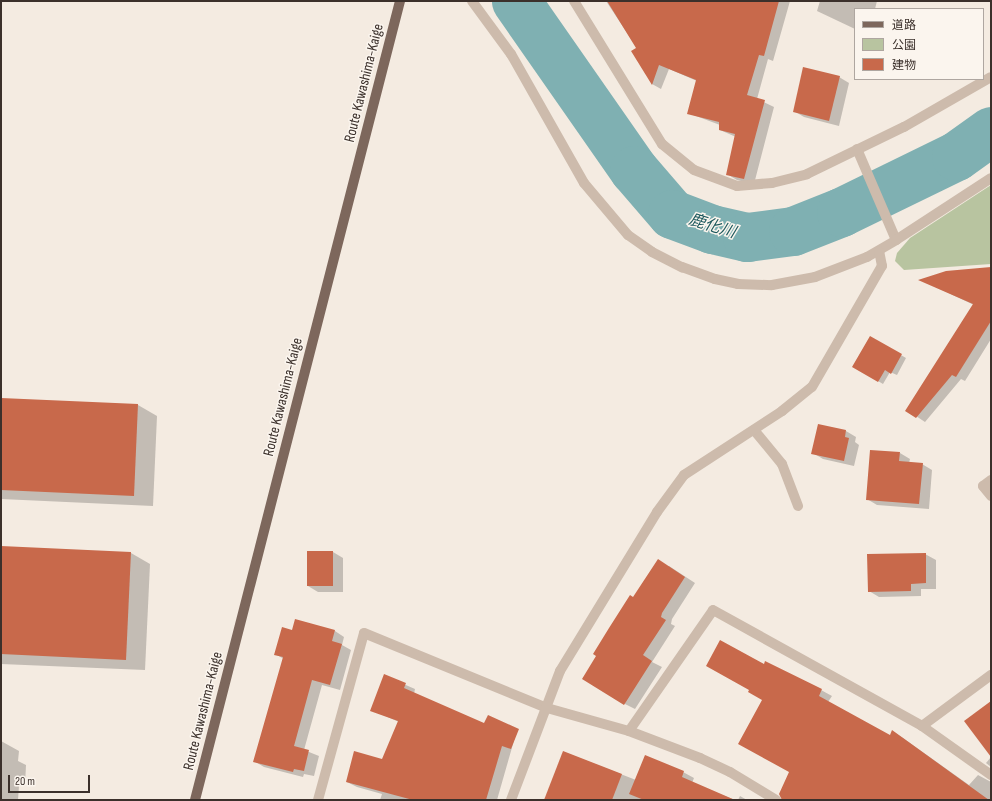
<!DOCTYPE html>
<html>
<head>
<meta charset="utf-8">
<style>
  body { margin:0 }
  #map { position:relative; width:992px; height:801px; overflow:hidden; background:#f4ebe1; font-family:"Sofia Sans Condensed","Noto Sans JP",sans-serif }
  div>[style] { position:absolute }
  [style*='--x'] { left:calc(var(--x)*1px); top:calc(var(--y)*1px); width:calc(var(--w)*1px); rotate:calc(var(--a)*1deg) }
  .green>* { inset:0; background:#b8c4a0 }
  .shadow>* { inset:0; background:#0003 }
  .river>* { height:49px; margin:-24.5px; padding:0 24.5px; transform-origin:24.5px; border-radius:24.5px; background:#7fb0b2 }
  .building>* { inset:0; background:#c8694b }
  .minor>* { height:10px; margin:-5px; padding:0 5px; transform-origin:5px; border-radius:5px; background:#cdbbac }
  .major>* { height:10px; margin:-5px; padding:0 5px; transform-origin:5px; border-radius:5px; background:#7d675c }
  span { translate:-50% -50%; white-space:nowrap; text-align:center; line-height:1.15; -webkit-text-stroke:3px #fbf5ee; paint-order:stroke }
  .street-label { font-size:15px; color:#3b302b }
  .water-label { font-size:16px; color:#1f5a5e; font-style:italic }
  .frame { position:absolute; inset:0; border:2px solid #3b302b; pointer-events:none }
  .legend { position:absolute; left:854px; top:8px; width:130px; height:72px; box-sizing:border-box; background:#fbf5ee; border:1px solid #aea6a0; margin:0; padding:5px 7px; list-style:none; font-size:12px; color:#3b302b }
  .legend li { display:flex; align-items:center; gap:8px; height:20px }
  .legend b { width:20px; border:1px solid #aea6a0 }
  .scale { position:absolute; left:8px; top:775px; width:82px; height:18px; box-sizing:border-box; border:2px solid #3b302b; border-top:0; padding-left:5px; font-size:12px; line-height:14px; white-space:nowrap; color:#3b302b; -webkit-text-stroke:3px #fbf5ee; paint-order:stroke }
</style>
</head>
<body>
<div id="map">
  <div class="green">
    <div style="clip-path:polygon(991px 185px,991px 264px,904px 270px,895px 261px,897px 253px,910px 238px)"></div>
  </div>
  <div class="shadow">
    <div style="clip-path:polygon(606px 1px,790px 1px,773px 61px,768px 59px,757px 99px,774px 107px,754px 184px,737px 180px,727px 174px,736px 137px,720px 130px,720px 125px,688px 113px,697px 81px,669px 69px,661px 89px,652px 84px,637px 48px)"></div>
    <div style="clip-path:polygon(820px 1px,877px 1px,875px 9px,855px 9px,855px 29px,817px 11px)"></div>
    <div style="clip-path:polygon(839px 77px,849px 83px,839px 126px,804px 117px,794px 111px)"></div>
    <div style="clip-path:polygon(991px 268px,991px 339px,965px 381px,961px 379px,925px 422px,907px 410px,974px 305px,921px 280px)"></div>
    <div style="clip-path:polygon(870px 337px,906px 358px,897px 375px,890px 372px,883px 384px,853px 366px)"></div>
    <div style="clip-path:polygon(1px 399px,138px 405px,157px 416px,153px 506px,1px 499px)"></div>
    <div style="clip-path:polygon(818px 426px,846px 431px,856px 437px,855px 442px,859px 445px,854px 466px,823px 459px,813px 453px)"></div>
    <div style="clip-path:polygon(900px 453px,910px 459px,909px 463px,922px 464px,932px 470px,929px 509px,877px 505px,867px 499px)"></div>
    <div style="clip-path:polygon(1px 547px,131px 553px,150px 564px,145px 670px,1px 664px)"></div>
    <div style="clip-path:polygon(333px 552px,343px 558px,343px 592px,318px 592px,308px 586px)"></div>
    <div style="clip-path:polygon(925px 554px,936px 560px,936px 589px,921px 589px,921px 596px,879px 597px,869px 591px)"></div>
    <div style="clip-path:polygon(669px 566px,695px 583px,672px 619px,671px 624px,675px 626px,652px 662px,662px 667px,635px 709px,625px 704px,633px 598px)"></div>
    <div style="clip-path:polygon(293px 631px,335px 631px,344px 637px,342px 645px,351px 650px,340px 690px,322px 685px,304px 750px,319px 756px,314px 776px,304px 774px,303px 777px,264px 767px,254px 761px,284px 659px,275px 654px)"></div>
    <div style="clip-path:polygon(764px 665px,821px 690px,832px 696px,828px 702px,890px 736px,893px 732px,903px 738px,969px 785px,978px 775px,991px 782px,991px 800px,808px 800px,790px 772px,763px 699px)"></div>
    <div style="clip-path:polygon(385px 676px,415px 689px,414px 694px,485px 725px,517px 730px,497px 800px,380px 800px,382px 794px,357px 787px,347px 782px,383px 760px,399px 722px,372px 710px)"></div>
    <div style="clip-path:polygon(1px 741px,19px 751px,18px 761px,26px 765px,25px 786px,19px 786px,18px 800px,1px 800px)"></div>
    <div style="clip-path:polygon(564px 752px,636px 780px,683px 772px,694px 778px,692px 783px,735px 800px,545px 800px)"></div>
    <div style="clip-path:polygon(991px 757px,991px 767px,986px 763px)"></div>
    <div style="clip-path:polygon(740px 796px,747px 800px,738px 800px)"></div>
  </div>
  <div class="river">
    <div style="--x:516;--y:1;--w:206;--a:55.1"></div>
    <div style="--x:634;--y:170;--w:58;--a:49.2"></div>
    <div style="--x:672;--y:214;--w:43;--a:20.6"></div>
    <div style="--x:712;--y:229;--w:36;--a:13"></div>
    <div style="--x:747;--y:237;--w:46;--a:-7.4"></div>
    <div style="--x:793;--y:231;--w:52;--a:-21.6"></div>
    <div style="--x:841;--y:212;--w:128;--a:-26"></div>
    <div style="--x:956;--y:156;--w:43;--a:-35.5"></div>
  </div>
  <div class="building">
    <div style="clip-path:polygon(607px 1px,779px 1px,764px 56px,759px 55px,747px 95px,765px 100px,744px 179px,726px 175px,735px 134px,719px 130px,719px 122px,687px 114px,696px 80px,659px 65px,652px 85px,631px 51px,636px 48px)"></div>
    <div style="clip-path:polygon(803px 67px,840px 76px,829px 121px,793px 112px)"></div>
    <div style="clip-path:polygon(991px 267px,991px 321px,956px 377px,952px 375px,916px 418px,905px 411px,973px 304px,918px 280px,946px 271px)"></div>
    <div style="clip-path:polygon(870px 336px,902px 354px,891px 374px,885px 370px,878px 382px,852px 367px)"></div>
    <div style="clip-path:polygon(1px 398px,138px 404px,134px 496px,1px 490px)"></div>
    <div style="clip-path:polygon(818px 424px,846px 430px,845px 437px,849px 438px,844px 461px,811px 454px)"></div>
    <div style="clip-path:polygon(870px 450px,900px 452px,899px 461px,923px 463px,919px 504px,866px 500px)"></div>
    <div style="clip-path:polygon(1px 546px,131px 552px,126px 660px,1px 654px)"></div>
    <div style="clip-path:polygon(307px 551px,333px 551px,333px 586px,307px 586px)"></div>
    <div style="clip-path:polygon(926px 553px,926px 583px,911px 584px,911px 591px,868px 592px,867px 554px)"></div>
    <div style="clip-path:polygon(658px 559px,685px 577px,662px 613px,661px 617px,666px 620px,643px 655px,652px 661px,624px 705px,582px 679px,596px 656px,593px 654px,609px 628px,630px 595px,633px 597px)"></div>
    <div style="clip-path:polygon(295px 619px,335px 630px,332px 641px,342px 644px,330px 685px,312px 680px,294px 746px,309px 750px,304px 771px,294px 769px,293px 772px,253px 762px,283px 657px,274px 655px,282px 627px,292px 630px)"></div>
    <div style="clip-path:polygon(720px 640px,764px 664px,765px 661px,822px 689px,819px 696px,890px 735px,892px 730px,989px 800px,782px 800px,779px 794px,789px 772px,738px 744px,762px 700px,748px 692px,749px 690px,706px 666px)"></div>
    <div style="clip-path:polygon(384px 674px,406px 683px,404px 688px,484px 723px,488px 715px,519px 729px,511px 749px,502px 746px,486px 800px,413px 800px,346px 782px,354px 751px,382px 759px,398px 721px,370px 711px)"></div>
    <div style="clip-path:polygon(991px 701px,991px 757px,964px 721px)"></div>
    <div style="clip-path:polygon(563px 751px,622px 774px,612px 800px,544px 800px)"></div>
    <div style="clip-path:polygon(645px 755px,684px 771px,682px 777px,735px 800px,644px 800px,629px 794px)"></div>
  </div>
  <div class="minor">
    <div style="--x:472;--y:1;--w:66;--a:53.7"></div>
    <div style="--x:511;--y:54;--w:148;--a:60.5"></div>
    <div style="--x:584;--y:183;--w:68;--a:49.8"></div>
    <div style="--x:628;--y:235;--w:29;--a:35"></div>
    <div style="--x:652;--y:252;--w:34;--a:27"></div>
    <div style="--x:682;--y:267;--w:35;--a:20"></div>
    <div style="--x:715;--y:279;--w:24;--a:12"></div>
    <div style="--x:738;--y:284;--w:34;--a:2"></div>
    <div style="--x:772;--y:285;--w:44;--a:-10.5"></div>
    <div style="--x:815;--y:277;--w:56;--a:-21"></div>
    <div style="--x:867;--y:257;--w:34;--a:-30"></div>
    <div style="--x:896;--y:240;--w:99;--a:-113.2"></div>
    <div style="--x:574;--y:1;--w:168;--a:58.4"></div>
    <div style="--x:662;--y:144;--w:41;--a:39.1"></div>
    <div style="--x:694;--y:170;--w:46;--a:20.4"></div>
    <div style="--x:737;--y:186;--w:35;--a:-5"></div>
    <div style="--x:772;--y:183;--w:36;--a:-14"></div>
    <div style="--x:807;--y:174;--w:108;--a:-25.9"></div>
    <div style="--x:904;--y:127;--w:100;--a:-29.9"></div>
    <div style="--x:896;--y:240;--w:113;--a:-33.1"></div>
    <div style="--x:754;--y:430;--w:44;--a:50.5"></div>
    <div style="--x:782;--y:464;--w:45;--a:69.1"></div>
    <div style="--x:991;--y:480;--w:10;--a:143"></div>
    <div style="--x:983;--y:486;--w:13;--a:51"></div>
    <div style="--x:922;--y:726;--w:86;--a:-36.5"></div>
    <div style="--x:629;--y:731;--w:147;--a:-55.2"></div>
    <div style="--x:713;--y:610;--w:239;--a:29"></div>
    <div style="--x:922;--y:726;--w:85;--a:35.4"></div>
    <div style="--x:318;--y:800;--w:173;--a:-74.6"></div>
    <div style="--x:364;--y:633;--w:198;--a:22.3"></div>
    <div style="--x:547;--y:708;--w:85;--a:15.7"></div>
    <div style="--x:629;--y:731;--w:76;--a:20.8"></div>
    <div style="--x:700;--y:758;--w:33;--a:25"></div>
    <div style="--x:730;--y:772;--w:54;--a:31.3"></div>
    <div style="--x:511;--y:800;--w:138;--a:-69.2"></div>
    <div style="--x:560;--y:671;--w:186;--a:-58.6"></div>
    <div style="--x:657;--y:512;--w:46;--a:-53.9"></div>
    <div style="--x:684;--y:475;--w:117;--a:-33.1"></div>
    <div style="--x:782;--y:411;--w:38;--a:-39"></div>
    <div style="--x:812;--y:387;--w:140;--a:-60"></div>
    <div style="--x:882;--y:266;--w:15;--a:-101"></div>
  </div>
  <div class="major">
    <div style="--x:195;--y:800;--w:825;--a:-75.61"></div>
  </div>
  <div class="street-label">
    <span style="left:364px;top:83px;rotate:-76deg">Route Kawashima-Kaige</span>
    <span style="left:283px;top:397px;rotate:-76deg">Route Kawashima-Kaige</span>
    <span style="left:203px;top:711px;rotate:-76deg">Route Kawashima-Kaige</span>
  </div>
  <div class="water-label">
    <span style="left:712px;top:227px;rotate:17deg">鹿化川</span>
  </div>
  <div class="frame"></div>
  <ul class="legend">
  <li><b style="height:5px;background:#7d675c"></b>道路</li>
  <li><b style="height:11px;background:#b8c4a0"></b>公園</li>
  <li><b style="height:11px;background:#c8694b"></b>建物</li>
  </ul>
  <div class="scale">20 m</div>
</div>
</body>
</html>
